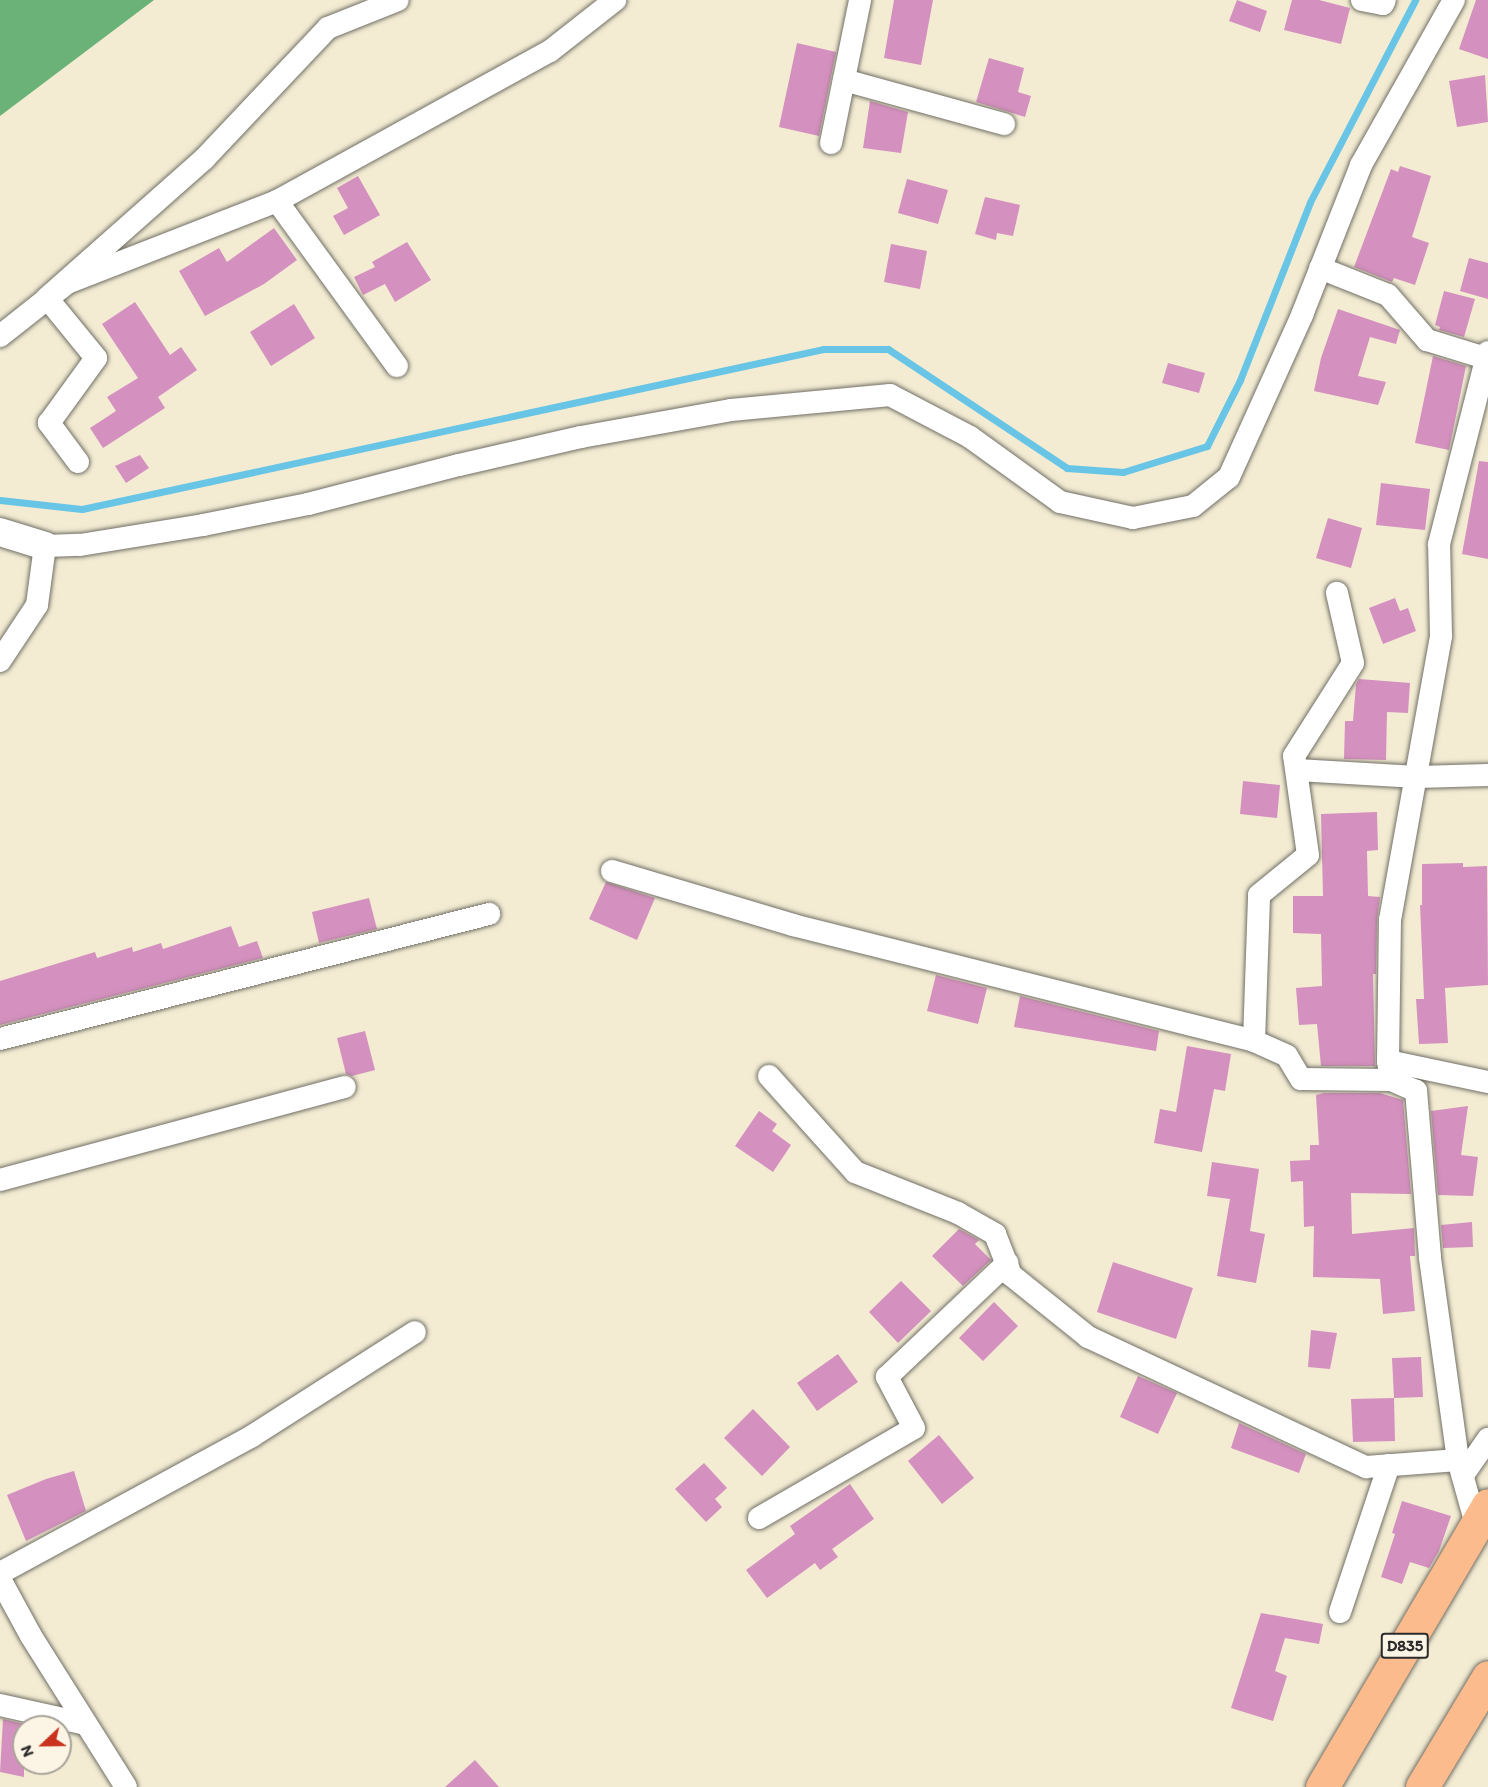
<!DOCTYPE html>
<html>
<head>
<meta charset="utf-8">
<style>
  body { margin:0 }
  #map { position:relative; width:1488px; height:1787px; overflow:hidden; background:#f3ecd3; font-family:Itim,sans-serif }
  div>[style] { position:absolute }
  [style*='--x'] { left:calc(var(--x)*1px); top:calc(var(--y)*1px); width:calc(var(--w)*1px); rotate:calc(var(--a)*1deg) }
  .forest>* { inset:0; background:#6bb278 }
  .stream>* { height:7px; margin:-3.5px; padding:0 3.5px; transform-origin:3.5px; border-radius:3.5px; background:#68c5e6 }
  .building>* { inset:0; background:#d490be }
  .roads { filter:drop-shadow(0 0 2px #716f66) drop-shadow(0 0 2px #716f66) }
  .minor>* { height:22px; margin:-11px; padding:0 11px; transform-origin:11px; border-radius:11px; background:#fff }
  .tertiary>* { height:28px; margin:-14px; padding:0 14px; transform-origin:14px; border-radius:14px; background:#fff }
  .trunk>* { height:33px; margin:-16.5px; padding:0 16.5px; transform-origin:16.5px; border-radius:16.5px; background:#fbbb8c }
  span { translate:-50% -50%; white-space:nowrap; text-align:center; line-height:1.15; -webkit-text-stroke:5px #fcf5e5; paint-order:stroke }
  .shield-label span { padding:2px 4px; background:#fcf5e5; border:2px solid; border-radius:4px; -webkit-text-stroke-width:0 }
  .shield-label { font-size:16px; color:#2b2b2b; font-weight:700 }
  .north { position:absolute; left:12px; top:1715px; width:60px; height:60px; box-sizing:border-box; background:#fcf5e5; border:2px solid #a8a49b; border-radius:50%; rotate:248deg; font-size:16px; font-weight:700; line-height:24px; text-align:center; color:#2b2b2b }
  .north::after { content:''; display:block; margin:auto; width:21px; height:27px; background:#c8321e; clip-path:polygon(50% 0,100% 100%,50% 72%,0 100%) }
</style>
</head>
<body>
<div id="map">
  <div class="forest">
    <div style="clip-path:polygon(0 0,154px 0,0 116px)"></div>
  </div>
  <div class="stream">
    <div style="--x:0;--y:500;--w:82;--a:6.3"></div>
    <div style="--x:82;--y:509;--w:758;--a:-12.18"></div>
    <div style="--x:823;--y:349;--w:65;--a:0"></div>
    <div style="--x:888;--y:349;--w:215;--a:33.6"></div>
    <div style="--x:1067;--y:468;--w:56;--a:4.1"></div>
    <div style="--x:1123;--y:472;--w:88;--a:-17.2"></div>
    <div style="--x:1207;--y:446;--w:74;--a:-63.4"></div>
    <div style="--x:1240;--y:380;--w:191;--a:-68.5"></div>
    <div style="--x:1310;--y:202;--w:228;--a:-62.5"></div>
  </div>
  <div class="building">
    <div style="clip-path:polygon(894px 0,933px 0,921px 65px,884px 58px)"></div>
    <div style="clip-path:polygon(1237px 0,1267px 11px,1260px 32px,1229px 21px)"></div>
    <div style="clip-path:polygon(1292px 0,1319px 0,1350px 8px,1341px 44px,1284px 30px)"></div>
    <div style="clip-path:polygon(1476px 0,1488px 0,1488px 59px,1459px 49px)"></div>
    <div style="clip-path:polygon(797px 43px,836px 52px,819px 136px,779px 127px)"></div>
    <div style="clip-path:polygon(989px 58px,1024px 68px,1018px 92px,1031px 96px,1025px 117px,976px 102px)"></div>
    <div style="clip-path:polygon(1485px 75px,1488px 122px,1457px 127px,1449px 81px)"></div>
    <div style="clip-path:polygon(870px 101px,908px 112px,901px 153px,863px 148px)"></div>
    <div style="clip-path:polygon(1400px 166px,1431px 176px,1412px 237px,1429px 243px,1415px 285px,1394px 278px,1392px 282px,1354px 267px,1391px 169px,1398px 172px)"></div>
    <div style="clip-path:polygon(358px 176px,380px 215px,344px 235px,333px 216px,348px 208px,337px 188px)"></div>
    <div style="clip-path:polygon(907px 179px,948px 190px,938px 224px,898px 213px)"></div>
    <div style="clip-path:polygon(985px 197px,1020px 205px,1013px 236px,997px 233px,996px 240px,975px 234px)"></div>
    <div style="clip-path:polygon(274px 228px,297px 260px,264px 284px,205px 316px,179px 271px,219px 248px,227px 262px)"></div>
    <div style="clip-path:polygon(407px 242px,431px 280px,395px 302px,385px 284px,363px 295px,354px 277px,375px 267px,372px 262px)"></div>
    <div style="clip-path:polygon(891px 244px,927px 251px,920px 289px,884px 282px)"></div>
    <div style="clip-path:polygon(1469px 258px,1488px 263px,1488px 299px,1460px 291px)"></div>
    <div style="clip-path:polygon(1444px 291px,1475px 299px,1464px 337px,1439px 330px,1440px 327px,1435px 325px)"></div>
    <div style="clip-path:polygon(135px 302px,170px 355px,181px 347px,197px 370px,158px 397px,165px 408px,103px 448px,90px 428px,116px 411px,107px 397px,138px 378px,102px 324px)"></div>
    <div style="clip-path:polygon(294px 304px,315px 338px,271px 366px,250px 332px)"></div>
    <div style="clip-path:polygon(1338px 309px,1400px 330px,1396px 344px,1370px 337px,1358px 376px,1386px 382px,1378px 405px,1314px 391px,1321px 358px)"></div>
    <div style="clip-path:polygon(1433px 356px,1466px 366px,1449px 450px,1415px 443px)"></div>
    <div style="clip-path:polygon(1168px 363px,1205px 373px,1199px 393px,1162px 383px)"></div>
    <div style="clip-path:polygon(140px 455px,149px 468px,126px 483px,115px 466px)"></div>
    <div style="clip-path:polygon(1479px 461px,1488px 462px,1488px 559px,1462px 554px)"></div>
    <div style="clip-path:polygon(1381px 483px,1430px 489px,1425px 530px,1376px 525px)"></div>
    <div style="clip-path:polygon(1328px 518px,1362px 528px,1351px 568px,1316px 558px)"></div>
    <div style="clip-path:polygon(1395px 598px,1400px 611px,1408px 608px,1416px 631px,1383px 644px,1369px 608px)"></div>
    <div style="clip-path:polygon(1359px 679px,1410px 683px,1408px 713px,1387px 712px,1386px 760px,1344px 759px,1345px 721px,1353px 721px,1356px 684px)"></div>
    <div style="clip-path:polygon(1243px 781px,1280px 785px,1277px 818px,1240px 814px)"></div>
    <div style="clip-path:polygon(1377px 812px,1378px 850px,1367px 851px,1368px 896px,1380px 897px,1377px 920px,1376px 974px,1373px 974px,1375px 1066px,1321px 1066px,1317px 1024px,1299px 1025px,1296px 988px,1322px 986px,1321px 934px,1293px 933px,1293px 896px,1323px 896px,1321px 814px)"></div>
    <div style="clip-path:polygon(1463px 863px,1463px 867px,1487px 866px,1488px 985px,1445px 988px,1448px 1043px,1419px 1044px,1416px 999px,1424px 999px,1420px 905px,1422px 905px,1422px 864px)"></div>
    <div style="clip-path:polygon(606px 882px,655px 898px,637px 940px,589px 919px)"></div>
    <div style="clip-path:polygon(369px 898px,377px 929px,319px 943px,312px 912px)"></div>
    <div style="clip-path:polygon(231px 926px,239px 947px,257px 941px,263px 958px,0 1025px,0 981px,95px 952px,97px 958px,132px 947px,133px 952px,161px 943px,163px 949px)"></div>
    <div style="clip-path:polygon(936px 975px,987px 988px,978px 1024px,927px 1011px)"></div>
    <div style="clip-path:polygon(1020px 996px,1159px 1031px,1156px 1051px,1014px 1027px)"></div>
    <div style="clip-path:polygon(365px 1031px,375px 1070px,352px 1076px,346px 1074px,337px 1038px)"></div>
    <div style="clip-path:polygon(1187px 1046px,1231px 1054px,1225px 1091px,1214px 1089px,1202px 1152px,1154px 1143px,1160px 1109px,1176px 1112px)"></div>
    <div style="clip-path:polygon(1324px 1093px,1380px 1093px,1403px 1100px,1411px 1194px,1351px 1193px,1352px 1234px,1414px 1228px,1415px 1256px,1410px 1256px,1415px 1311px,1383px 1314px,1380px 1279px,1313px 1277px,1314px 1226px,1304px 1227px,1303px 1181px,1291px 1182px,1290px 1161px,1310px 1160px,1310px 1145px,1319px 1145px,1316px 1095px)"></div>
    <div style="clip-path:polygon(1468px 1106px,1461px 1155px,1478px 1157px,1473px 1196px,1438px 1195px,1431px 1111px)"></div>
    <div style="clip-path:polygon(759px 1111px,777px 1124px,772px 1131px,791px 1145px,773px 1172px,735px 1146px)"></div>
    <div style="clip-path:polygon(1212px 1162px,1259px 1169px,1250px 1231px,1265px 1234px,1256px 1283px,1217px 1276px,1230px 1199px,1207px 1196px)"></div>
    <div style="clip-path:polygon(1472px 1222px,1473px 1247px,1443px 1248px,1441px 1225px)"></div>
    <div style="clip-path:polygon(959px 1229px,979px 1240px,975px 1244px,991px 1260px,963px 1286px,932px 1256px)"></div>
    <div style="clip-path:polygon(1113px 1262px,1193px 1288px,1176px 1339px,1097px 1312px)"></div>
    <div style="clip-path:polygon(901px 1281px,931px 1311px,898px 1343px,869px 1312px)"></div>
    <div style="clip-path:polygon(994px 1302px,1018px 1326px,983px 1361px,959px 1338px)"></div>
    <div style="clip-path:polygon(1311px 1330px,1337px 1333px,1330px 1369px,1308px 1367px)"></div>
    <div style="clip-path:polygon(838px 1354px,858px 1382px,817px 1411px,797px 1383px)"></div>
    <div style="clip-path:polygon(1421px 1357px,1423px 1397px,1394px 1398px,1392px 1358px)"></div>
    <div style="clip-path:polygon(1138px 1376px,1177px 1393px,1158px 1434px,1120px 1417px)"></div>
    <div style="clip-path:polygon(1394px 1398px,1395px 1441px,1353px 1442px,1351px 1399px)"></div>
    <div style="clip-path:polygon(753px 1409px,790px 1447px,762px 1476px,724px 1438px)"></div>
    <div style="clip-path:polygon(1239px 1423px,1306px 1454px,1299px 1473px,1231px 1448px)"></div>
    <div style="clip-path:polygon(939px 1435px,974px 1478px,942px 1504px,908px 1461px)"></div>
    <div style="clip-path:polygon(704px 1463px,727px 1488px,715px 1499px,722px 1507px,706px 1522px,675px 1489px)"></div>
    <div style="clip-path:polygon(74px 1471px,86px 1511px,26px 1541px,7px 1495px,46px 1479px)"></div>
    <div style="clip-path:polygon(850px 1484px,874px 1519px,832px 1549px,838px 1557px,820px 1570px,815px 1563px,767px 1598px,746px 1570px,795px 1534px,790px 1526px)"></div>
    <div style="clip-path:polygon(1402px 1501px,1451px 1516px,1439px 1551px,1429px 1568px,1410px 1562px,1402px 1584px,1381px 1577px,1395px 1534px,1392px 1533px)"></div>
    <div style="clip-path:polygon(1261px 1613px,1323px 1624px,1319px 1644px,1285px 1638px,1275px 1671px,1287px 1676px,1273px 1721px,1231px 1708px)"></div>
    <div style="clip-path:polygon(3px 1719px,24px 1724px,24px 1777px,0 1772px)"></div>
    <div style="clip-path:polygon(475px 1760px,499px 1787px,445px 1787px)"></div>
  </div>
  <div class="roads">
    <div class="minor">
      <div style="--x:1362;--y:0;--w:21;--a:11"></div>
      <div style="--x:1383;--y:4;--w:4;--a:-63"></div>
      <div style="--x:844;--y:80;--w:166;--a:15.4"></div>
      <div style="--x:831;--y:143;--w:146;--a:-78.5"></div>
      <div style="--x:277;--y:201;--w:204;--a:54"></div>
      <div style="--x:1320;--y:268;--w:73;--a:21.7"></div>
      <div style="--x:1388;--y:295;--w:60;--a:49.1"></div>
      <div style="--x:1427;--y:340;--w:61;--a:17.2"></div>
      <div style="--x:0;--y:336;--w:85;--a:-38.3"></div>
      <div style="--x:67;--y:283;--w:225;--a:-21.3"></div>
      <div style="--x:277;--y:201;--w:311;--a:-28.8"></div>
      <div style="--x:550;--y:51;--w:83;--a:-38.1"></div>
      <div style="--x:78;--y:462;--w:49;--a:-126.6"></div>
      <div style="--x:49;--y:423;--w:80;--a:-54.1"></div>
      <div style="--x:96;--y:358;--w:77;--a:-129.2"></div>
      <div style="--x:47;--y:298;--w:210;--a:-41.5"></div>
      <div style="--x:204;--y:159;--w:180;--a:-46.6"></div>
      <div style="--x:328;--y:28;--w:75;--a:-21.8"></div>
      <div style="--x:0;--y:661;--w:67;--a:-56.5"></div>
      <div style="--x:37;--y:605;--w:60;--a:-82.3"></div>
      <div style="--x:45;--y:546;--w:35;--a:-2"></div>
      <div style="--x:80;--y:545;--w:125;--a:-9.2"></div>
      <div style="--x:203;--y:525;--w:107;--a:-11.3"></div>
      <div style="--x:308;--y:504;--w:156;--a:-14.5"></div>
      <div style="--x:459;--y:465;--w:125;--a:-12.9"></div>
      <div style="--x:581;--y:437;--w:152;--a:-10.2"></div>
      <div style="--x:731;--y:410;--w:160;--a:-5.4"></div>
      <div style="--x:890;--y:395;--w:90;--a:27.7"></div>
      <div style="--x:970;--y:437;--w:111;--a:35.8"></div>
      <div style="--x:1060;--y:502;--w:75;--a:12.4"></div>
      <div style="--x:1133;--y:518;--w:61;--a:-11.3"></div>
      <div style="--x:1193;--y:506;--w:46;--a:-38.9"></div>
      <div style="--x:1229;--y:477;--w:178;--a:-65.7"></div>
      <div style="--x:1302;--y:315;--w:161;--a:-68.5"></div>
      <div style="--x:1361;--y:165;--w:189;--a:-60.6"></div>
      <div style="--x:1297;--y:770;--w:120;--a:3.3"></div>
      <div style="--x:1417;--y:777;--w:71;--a:-1.6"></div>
      <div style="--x:612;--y:871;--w:189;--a:16.6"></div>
      <div style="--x:793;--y:925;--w:475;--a:14.1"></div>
      <div style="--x:1254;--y:1041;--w:36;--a:24"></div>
      <div style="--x:1287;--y:1056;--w:27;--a:59"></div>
      <div style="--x:1301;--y:1079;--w:90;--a:0.6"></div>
      <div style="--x:0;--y:1039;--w:505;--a:-14.34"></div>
      <div style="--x:1254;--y:1041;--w:146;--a:-88"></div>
      <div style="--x:1259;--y:895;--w:63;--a:-39.2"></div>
      <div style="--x:1308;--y:855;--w:100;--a:-98"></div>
      <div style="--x:1294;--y:756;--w:110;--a:-57.6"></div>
      <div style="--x:1353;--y:663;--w:72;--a:-102.9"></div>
      <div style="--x:1388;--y:1061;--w:102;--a:11.9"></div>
      <div style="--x:769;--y:1076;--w:129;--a:48.1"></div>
      <div style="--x:855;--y:1172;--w:111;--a:21.7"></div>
      <div style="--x:958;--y:1213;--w:43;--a:29.6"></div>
      <div style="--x:995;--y:1234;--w:44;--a:68.7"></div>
      <div style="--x:1011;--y:1275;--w:99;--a:38.8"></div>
      <div style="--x:1088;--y:1337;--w:307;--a:25.1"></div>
      <div style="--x:1366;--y:1467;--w:92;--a:-4.4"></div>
      <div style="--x:0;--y:1180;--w:357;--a:-15.1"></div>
      <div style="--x:1463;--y:1475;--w:44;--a:-55.2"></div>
      <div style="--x:759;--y:1518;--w:179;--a:-30.1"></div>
      <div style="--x:914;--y:1428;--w:58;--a:-117.9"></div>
      <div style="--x:887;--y:1377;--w:166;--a:-43.5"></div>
      <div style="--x:1481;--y:1529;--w:7;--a:-135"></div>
      <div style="--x:1476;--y:1524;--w:66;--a:-105.7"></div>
      <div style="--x:1458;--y:1460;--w:205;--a:-97.9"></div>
      <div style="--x:1430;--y:1257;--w:167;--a:-94.8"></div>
      <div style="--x:1416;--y:1091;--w:27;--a:-156"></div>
      <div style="--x:1391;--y:1080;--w:19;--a:-99"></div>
      <div style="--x:1388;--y:1061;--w:141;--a:-89.2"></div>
      <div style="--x:1390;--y:920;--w:289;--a:-79.8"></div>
      <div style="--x:1441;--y:636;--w:92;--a:-91.2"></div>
      <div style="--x:1439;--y:544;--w:198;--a:-75.7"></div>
      <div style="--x:0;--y:1573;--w:287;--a:-28.5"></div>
      <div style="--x:252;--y:1436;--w:193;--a:-32.5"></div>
      <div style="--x:0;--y:1579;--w:65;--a:61.5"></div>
      <div style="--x:31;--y:1636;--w:178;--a:57.8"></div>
      <div style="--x:1340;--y:1612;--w:155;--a:-71.6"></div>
      <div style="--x:0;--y:1705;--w:88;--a:12.5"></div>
    </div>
    <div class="tertiary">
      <div style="--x:0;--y:532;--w:47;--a:17.3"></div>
    </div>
    <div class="trunk">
      <div style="--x:1322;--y:1787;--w:327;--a:-59.5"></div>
      <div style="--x:1422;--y:1787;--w:128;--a:-59"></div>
    </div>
  </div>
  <div class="shield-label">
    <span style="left:1405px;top:1646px">D835</span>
  </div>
  <div class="north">N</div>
</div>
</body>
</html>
